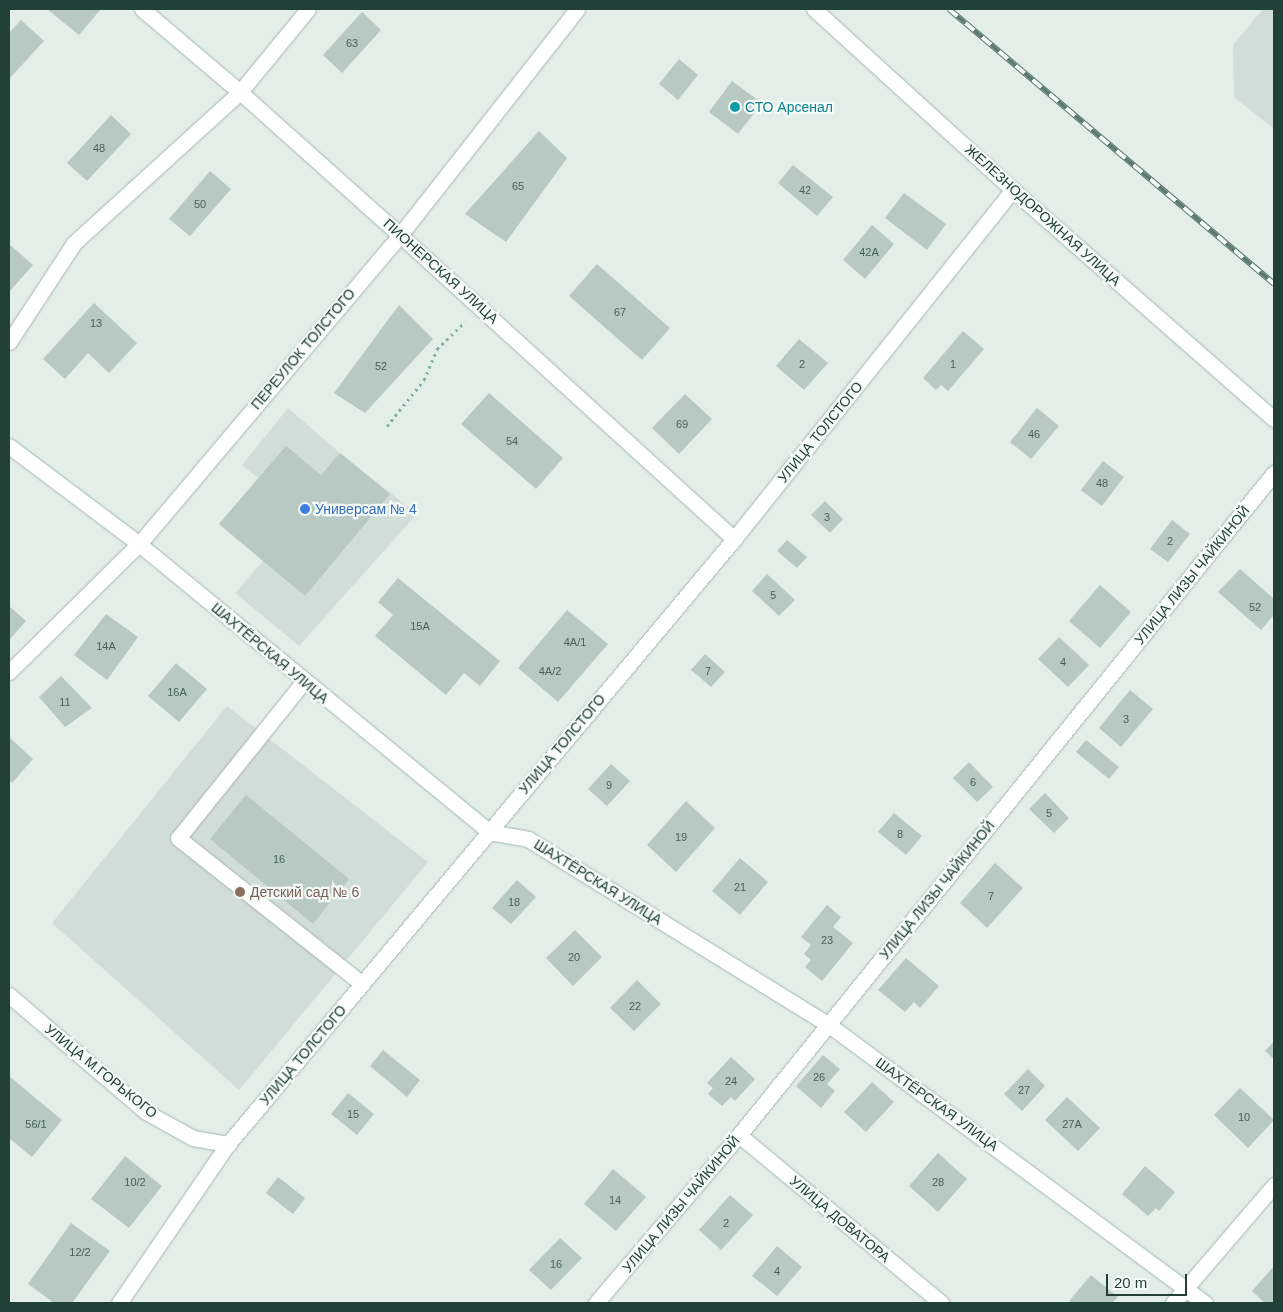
<!DOCTYPE html>
<html>
<head>
<meta charset="utf-8">
<style>
  body { margin:0 }
  #map { position:relative; width:1283px; height:1312px; overflow:hidden; background:#e3eee9; font-family:Helvetica,sans-serif }
  div>[style] { position:absolute }
  [style*='--x'] { left:calc(var(--x)*1px); top:calc(var(--y)*1px); width:calc(var(--w)*1px); rotate:calc(var(--a)*1deg) }
  .built>* { inset:0; background:#d1ddd8 }
  .building>* { inset:0; background:#b8c8c2 }
  .path>* { height:3px; margin-top:-1.5px; transform-origin:0; background:repeating-linear-gradient(90deg,#83b2a4 0 2.5px,transparent 0 6.5px) }
  .roads { filter:drop-shadow(0 0 1px #a5b6b0) drop-shadow(0 0 1px #a5b6b0) }
  .lane>* { height:15px; margin:-7.5px; padding:0 7.5px; transform-origin:7.5px; border-radius:7.5px; background:#fff }
  .street>* { height:15px; margin:-7.5px; padding:0 7.5px; transform-origin:7.5px; border-radius:7.5px; background:#fff }
  .secondary>* { height:15px; margin:-7.5px; padding:0 7.5px; transform-origin:7.5px; border-radius:7.5px; background:#fff }
  .rail>* { height:5.5px; margin-top:-2.75px; transform-origin:0; background:repeating-linear-gradient(90deg,#f4faf7 0 11px,#5d7b73 0 22px); box-sizing:border-box; border-block:1px solid #5d7b73 }
  .dots>* { width:14px; height:14px; translate:-50% -50%; box-sizing:border-box; border:2px solid #f4faf7; border-radius:50% }
  span { translate:-50% -50%; white-space:nowrap; text-align:center; line-height:1.15; -webkit-text-stroke:4.5px #f4faf7; paint-order:stroke }
  .number-label { font-size:11px; color:#48625a }
  .number-label span { -webkit-text-stroke-width:0 }
  .culture-label { font-size:14px; color:#0d838f }
  .left { translate:0 -50%; text-align:left }
  .street-label { font-size:14px; color:#224038 }
  .shop-label { font-size:14px; color:#366cbe }
  .education-label { font-size:14px; color:#785e54 }
  .frame { position:absolute; inset:0; border:10px solid #224038; pointer-events:none }
  .scale { position:absolute; left:1106px; top:1274px; width:81px; height:22px; box-sizing:border-box; border:2px solid #224038; border-top:0; padding-left:6px; font-size:15px; line-height:18px; white-space:nowrap; color:#224038; -webkit-text-stroke:4px #f4faf7; paint-order:stroke }
</style>
</head>
<body>
<div id="map">
  <div class="built">
    <div style="clip-path:polygon(1263px 9px,1274px 9px,1274px 129px,1234px 97px,1233px 45px)"></div>
    <div style="clip-path:polygon(288px 408px,340px 453px,417px 514px,299px 646px,235px 593px,263px 561px,219px 524px,258px 478px,242px 465px)"></div>
    <div style="clip-path:polygon(227px 706px,428px 862px,239px 1090px,52px 923px)"></div>
  </div>
  <div class="building">
    <div style="clip-path:polygon(47px 9px,99px 9px,100px 10px,79px 35px)"></div>
    <div style="clip-path:polygon(362px 12px,381px 30px,342px 73px,323px 55px)"></div>
    <div style="clip-path:polygon(21px 20px,44px 41px,9px 79px,9px 33px)"></div>
    <div style="clip-path:polygon(679px 59px,698px 75px,678px 100px,659px 84px)"></div>
    <div style="clip-path:polygon(732px 81px,762px 103px,738px 134px,709px 112px)"></div>
    <div style="clip-path:polygon(111px 115px,131px 134px,87px 181px,67px 163px)"></div>
    <div style="clip-path:polygon(539px 131px,567px 158px,506px 242px,465px 214px)"></div>
    <div style="clip-path:polygon(793px 165px,833px 197px,817px 216px,778px 183px)"></div>
    <div style="clip-path:polygon(210px 171px,231px 189px,190px 236px,169px 219px)"></div>
    <div style="clip-path:polygon(904px 193px,946px 224px,927px 250px,885px 218px)"></div>
    <div style="clip-path:polygon(872px 225px,894px 244px,865px 279px,843px 260px)"></div>
    <div style="clip-path:polygon(9px 244px,33px 265px,9px 292px)"></div>
    <div style="clip-path:polygon(597px 264px,670px 328px,642px 360px,569px 296px)"></div>
    <div style="clip-path:polygon(94px 303px,137px 343px,109px 373px,88px 353px,65px 379px,43px 359px)"></div>
    <div style="clip-path:polygon(399px 305px,433px 339px,365px 413px,334px 393px)"></div>
    <div style="clip-path:polygon(963px 331px,984px 349px,948px 391px,941px 385px,936px 390px,923px 378px)"></div>
    <div style="clip-path:polygon(799px 339px,828px 363px,804px 390px,776px 366px)"></div>
    <div style="clip-path:polygon(489px 393px,563px 458px,536px 489px,461px 424px)"></div>
    <div style="clip-path:polygon(685px 394px,712px 419px,679px 454px,652px 428px)"></div>
    <div style="clip-path:polygon(1037px 408px,1059px 426px,1031px 459px,1010px 442px)"></div>
    <div style="clip-path:polygon(286px 446px,321px 475px,340px 453px,390px 494px,305px 596px,219px 524px)"></div>
    <div style="clip-path:polygon(1103px 461px,1124px 477px,1102px 506px,1081px 490px)"></div>
    <div style="clip-path:polygon(825px 501px,843px 519px,830px 533px,811px 515px)"></div>
    <div style="clip-path:polygon(1172px 520px,1190px 534px,1168px 562px,1150px 549px)"></div>
    <div style="clip-path:polygon(787px 540px,807px 557px,797px 568px,777px 551px)"></div>
    <div style="clip-path:polygon(1240px 569px,1274px 599px,1274px 615px,1261px 630px,1218px 592px)"></div>
    <div style="clip-path:polygon(767px 574px,795px 600px,779px 616px,752px 591px)"></div>
    <div style="clip-path:polygon(398px 578px,500px 661px,480px 686px,464px 673px,446px 695px,375px 636px,393px 615px,378px 602px)"></div>
    <div style="clip-path:polygon(1100px 585px,1131px 612px,1100px 648px,1069px 621px)"></div>
    <div style="clip-path:polygon(9px 606px,26px 621px,10px 639px,9px 637px)"></div>
    <div style="clip-path:polygon(567px 610px,608px 644px,558px 702px,518px 668px)"></div>
    <div style="clip-path:polygon(106px 614px,138px 637px,107px 680px,74px 655px)"></div>
    <div style="clip-path:polygon(1059px 637px,1089px 665px,1068px 687px,1038px 659px)"></div>
    <div style="clip-path:polygon(705px 654px,725px 672px,711px 687px,691px 670px)"></div>
    <div style="clip-path:polygon(176px 663px,207px 689px,179px 722px,148px 696px)"></div>
    <div style="clip-path:polygon(61px 676px,92px 708px,65px 727px,39px 697px)"></div>
    <div style="clip-path:polygon(1130px 690px,1153px 709px,1121px 747px,1099px 728px)"></div>
    <div style="clip-path:polygon(9px 737px,33px 759px,12px 783px,9px 779px)"></div>
    <div style="clip-path:polygon(1086px 740px,1119px 767px,1109px 779px,1076px 752px)"></div>
    <div style="clip-path:polygon(969px 762px,993px 787px,977px 802px,953px 778px)"></div>
    <div style="clip-path:polygon(611px 764px,630px 781px,607px 806px,588px 789px)"></div>
    <div style="clip-path:polygon(1045px 793px,1069px 818px,1054px 833px,1029px 809px)"></div>
    <div style="clip-path:polygon(246px 795px,349px 879px,313px 924px,210px 839px)"></div>
    <div style="clip-path:polygon(686px 801px,715px 828px,676px 872px,647px 845px)"></div>
    <div style="clip-path:polygon(894px 813px,922px 836px,906px 855px,878px 832px)"></div>
    <div style="clip-path:polygon(740px 858px,768px 882px,740px 915px,712px 891px)"></div>
    <div style="clip-path:polygon(995px 863px,1023px 888px,987px 928px,960px 903px)"></div>
    <div style="clip-path:polygon(517px 880px,536px 897px,511px 924px,492px 908px)"></div>
    <div style="clip-path:polygon(827px 905px,841px 917px,833px 927px,853px 943px,822px 981px,805px 967px,811px 960px,804px 954px,811px 945px,801px 937px)"></div>
    <div style="clip-path:polygon(575px 930px,602px 957px,573px 986px,546px 958px)"></div>
    <div style="clip-path:polygon(906px 958px,939px 986px,920px 1008px,914px 1002px,905px 1012px,878px 990px)"></div>
    <div style="clip-path:polygon(637px 980px,661px 1004px,634px 1031px,610px 1008px)"></div>
    <div style="clip-path:polygon(1274px 1041px,1274px 1059px,1265px 1051px)"></div>
    <div style="clip-path:polygon(383px 1050px,420px 1080px,407px 1097px,370px 1066px)"></div>
    <div style="clip-path:polygon(823px 1055px,840px 1069px,827px 1084px,835px 1091px,821px 1108px,796px 1086px)"></div>
    <div style="clip-path:polygon(731px 1057px,755px 1079px,735px 1101px,731px 1097px,722px 1106px,708px 1094px,713px 1088px,707px 1083px)"></div>
    <div style="clip-path:polygon(1028px 1069px,1045px 1086px,1022px 1111px,1004px 1094px)"></div>
    <div style="clip-path:polygon(9px 1076px,62px 1120px,32px 1157px,9px 1138px)"></div>
    <div style="clip-path:polygon(872px 1082px,894px 1102px,866px 1132px,844px 1112px)"></div>
    <div style="clip-path:polygon(1240px 1088px,1274px 1120px,1248px 1148px,1214px 1115px)"></div>
    <div style="clip-path:polygon(348px 1093px,374px 1114px,357px 1135px,331px 1114px)"></div>
    <div style="clip-path:polygon(1067px 1097px,1100px 1128px,1078px 1151px,1045px 1120px)"></div>
    <div style="clip-path:polygon(938px 1153px,967px 1179px,938px 1212px,909px 1186px)"></div>
    <div style="clip-path:polygon(125px 1156px,162px 1186px,129px 1228px,91px 1199px)"></div>
    <div style="clip-path:polygon(1145px 1166px,1175px 1192px,1159px 1211px,1156px 1208px,1148px 1216px,1122px 1194px)"></div>
    <div style="clip-path:polygon(613px 1169px,646px 1197px,616px 1231px,584px 1204px)"></div>
    <div style="clip-path:polygon(278px 1177px,305px 1198px,293px 1214px,266px 1193px)"></div>
    <div style="clip-path:polygon(730px 1195px,753px 1215px,721px 1250px,699px 1230px)"></div>
    <div style="clip-path:polygon(71px 1223px,110px 1251px,72px 1303px,54px 1303px,28px 1284px)"></div>
    <div style="clip-path:polygon(560px 1238px,582px 1258px,551px 1290px,529px 1270px)"></div>
    <div style="clip-path:polygon(777px 1246px,802px 1267px,777px 1296px,752px 1276px)"></div>
    <div style="clip-path:polygon(1274px 1266px,1274px 1303px,1265px 1303px,1252px 1291px)"></div>
    <div style="clip-path:polygon(1091px 1275px,1118px 1297px,1112px 1303px,1072px 1303px,1069px 1301px)"></div>
  </div>
  <div class="path">
    <div style="--x:387;--y:426;--w:59;--a:-51.2"></div>
    <div style="--x:424;--y:380;--w:34;--a:-67"></div>
    <div style="--x:437;--y:349;--w:39;--a:-44"></div>
  </div>
  <div class="roads">
    <div class="lane">
      <div style="--x:9;--y:342;--w:118;--a:-56.7"></div>
      <div style="--x:74;--y:243;--w:224;--a:-42.3"></div>
      <div style="--x:240;--y:92;--w:107;--a:-50.7"></div>
      <div style="--x:304;--y:681;--w:201;--a:128.7"></div>
      <div style="--x:178;--y:838;--w:235;--a:38.4"></div>
    </div>
    <div class="street">
      <div style="--x:142;--y:9;--w:128;--a:40.3"></div>
      <div style="--x:240;--y:92;--w:215;--a:41.8"></div>
      <div style="--x:400;--y:235;--w:452;--a:42.3"></div>
      <div style="--x:9;--y:446;--w:163;--a:37"></div>
      <div style="--x:139;--y:544;--w:453;--a:39.4"></div>
      <div style="--x:489;--y:832;--w:40;--a:10"></div>
      <div style="--x:528;--y:839;--w:354;--a:31.7"></div>
      <div style="--x:829;--y:1025;--w:468;--a:36.5"></div>
      <div style="--x:9;--y:672;--w:182;--a:-44.6"></div>
      <div style="--x:139;--y:544;--w:404;--a:-49.8"></div>
      <div style="--x:400;--y:235;--w:287;--a:-51.9"></div>
      <div style="--x:9;--y:995;--w:180;--a:40.5"></div>
      <div style="--x:146;--y:1112;--w:54;--a:29"></div>
      <div style="--x:193;--y:1138;--w:36;--a:10"></div>
      <div style="--x:739;--y:1135;--w:263;--a:39.7"></div>
      <div style="--x:119;--y:1303;--w:193;--a:-55.6"></div>
      <div style="--x:228;--y:1144;--w:789;--a:-50.09"></div>
      <div style="--x:734;--y:539;--w:447;--a:-51.4"></div>
      <div style="--x:596;--y:1303;--w:221;--a:-49.6"></div>
      <div style="--x:739;--y:1135;--w:851;--a:-51.06"></div>
      <div style="--x:1173;--y:1303;--w:155;--a:-49.4"></div>
    </div>
    <div class="secondary">
      <div style="--x:814;--y:9;--w:269;--a:42.3"></div>
      <div style="--x:1013;--y:190;--w:347;--a:41.3"></div>
    </div>
  </div>
  <div class="rail">
    <div style="--x:949;--y:9;--w:426;--a:40.2"></div>
  </div>
  <div class="dots">
    <div style="left:735px;top:107px;background:#0f9aa8"></div>
    <div style="left:305px;top:509px;background:#3f7fe0"></div>
    <div style="left:240px;top:892px;background:#8d6e63"></div>
  </div>
  <div class="number-label">
    <span style="left:352px;top:43px">63</span>
    <span style="left:99px;top:148px">48</span>
    <span style="left:518px;top:186px">65</span>
    <span style="left:805px;top:190px">42</span>
    <span style="left:200px;top:204px">50</span>
    <span style="left:869px;top:252px">42А</span>
    <span style="left:620px;top:312px">67</span>
    <span style="left:96px;top:323px">13</span>
    <span style="left:802px;top:364px">2</span>
    <span style="left:953px;top:364px">1</span>
    <span style="left:381px;top:366px">52</span>
    <span style="left:682px;top:424px">69</span>
    <span style="left:1034px;top:434px">46</span>
    <span style="left:512px;top:441px">54</span>
    <span style="left:1102px;top:483px">48</span>
    <span style="left:827px;top:517px">3</span>
    <span style="left:1170px;top:541px">2</span>
    <span style="left:773px;top:595px">5</span>
    <span style="left:1255px;top:607px">52</span>
    <span style="left:420px;top:626px">15А</span>
    <span style="left:575px;top:642px">4А/1</span>
    <span style="left:106px;top:646px">14А</span>
    <span style="left:1063px;top:662px">4</span>
    <span style="left:550px;top:671px">4А/2</span>
    <span style="left:708px;top:671px">7</span>
    <span style="left:177px;top:692px">16А</span>
    <span style="left:65px;top:702px">11</span>
    <span style="left:1126px;top:719px">3</span>
    <span style="left:973px;top:782px">6</span>
    <span style="left:609px;top:785px">9</span>
    <span style="left:1049px;top:813px">5</span>
    <span style="left:900px;top:834px">8</span>
    <span style="left:681px;top:837px">19</span>
    <span style="left:279px;top:859px">16</span>
    <span style="left:740px;top:887px">21</span>
    <span style="left:991px;top:896px">7</span>
    <span style="left:514px;top:902px">18</span>
    <span style="left:827px;top:940px">23</span>
    <span style="left:574px;top:957px">20</span>
    <span style="left:635px;top:1006px">22</span>
    <span style="left:819px;top:1077px">26</span>
    <span style="left:731px;top:1081px">24</span>
    <span style="left:1024px;top:1090px">27</span>
    <span style="left:353px;top:1114px">15</span>
    <span style="left:1244px;top:1117px">10</span>
    <span style="left:36px;top:1124px">56/1</span>
    <span style="left:1072px;top:1124px">27А</span>
    <span style="left:135px;top:1182px">10/2</span>
    <span style="left:938px;top:1182px">28</span>
    <span style="left:615px;top:1200px">14</span>
    <span style="left:726px;top:1223px">2</span>
    <span style="left:80px;top:1252px">12/2</span>
    <span style="left:556px;top:1264px">16</span>
    <span style="left:777px;top:1271px">4</span>
  </div>
  <div class="culture-label">
    <span class="left" style="left:745px;top:107px">СТО Арсенал</span>
  </div>
  <div class="street-label">
    <span style="left:1043px;top:215px;rotate:42deg">ЖЕЛЕЗНОДОРОЖНАЯ УЛИЦА</span>
    <span style="left:441px;top:271px;rotate:42deg">ПИОНЕРСКАЯ УЛИЦА</span>
    <span style="left:303px;top:349px;rotate:-50deg">ПЕРЕУЛОК ТОЛСТОГО</span>
    <span style="left:820px;top:432px;rotate:-51deg">УЛИЦА ТОЛСТОГО</span>
    <span style="left:1192px;top:575px;rotate:-51deg">УЛИЦА ЛИЗЫ ЧАЙКИНОЙ</span>
    <span style="left:270px;top:653px;rotate:40deg">ШАХТЁРСКАЯ УЛИЦА</span>
    <span style="left:562px;top:744px;rotate:-50deg">УЛИЦА ТОЛСТОГО</span>
    <span style="left:598px;top:882px;rotate:32deg">ШАХТЁРСКАЯ УЛИЦА</span>
    <span style="left:937px;top:890px;rotate:-51deg">УЛИЦА ЛИЗЫ ЧАЙКИНОЙ</span>
    <span style="left:303px;top:1055px;rotate:-50deg">УЛИЦА ТОЛСТОГО</span>
    <span style="left:101px;top:1071px;rotate:39deg">УЛИЦА М.ГОРЬКОГО</span>
    <span style="left:937px;top:1104px;rotate:36deg">ШАХТЁРСКАЯ УЛИЦА</span>
    <span style="left:681px;top:1204px;rotate:-50deg">УЛИЦА ЛИЗЫ ЧАЙКИНОЙ</span>
    <span style="left:840px;top:1219px;rotate:40deg">УЛИЦА ДОВАТОРА</span>
  </div>
  <div class="shop-label">
    <span class="left" style="left:315px;top:509px">Универсам № 4</span>
  </div>
  <div class="education-label">
    <span class="left" style="left:250px;top:892px">Детский сад № 6</span>
  </div>
  <div class="frame"></div>
  <div class="scale">20 m</div>
</div>
</body>
</html>
